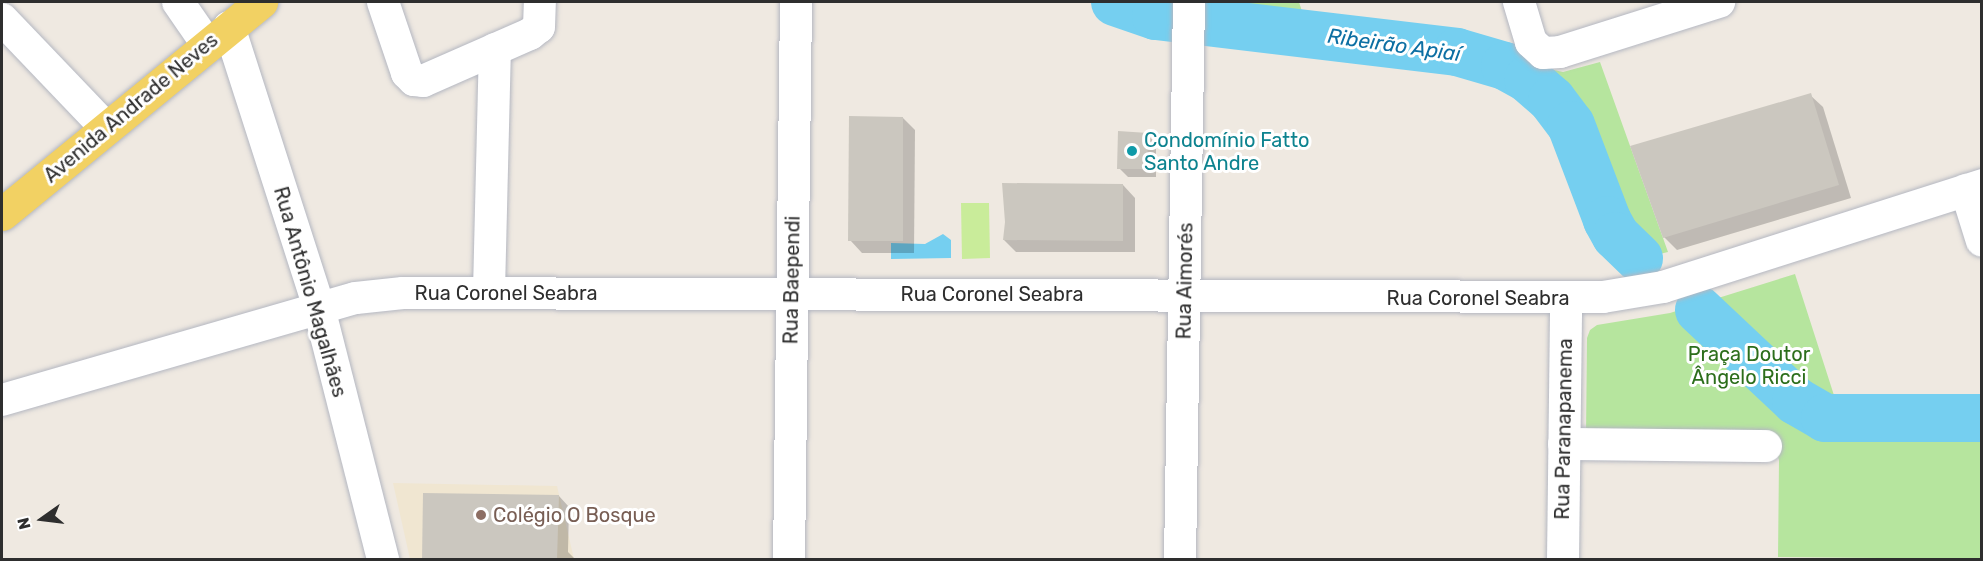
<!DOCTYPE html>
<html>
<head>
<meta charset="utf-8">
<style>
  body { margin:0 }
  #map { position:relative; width:1983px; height:561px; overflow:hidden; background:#efe9e1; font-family:Rubik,sans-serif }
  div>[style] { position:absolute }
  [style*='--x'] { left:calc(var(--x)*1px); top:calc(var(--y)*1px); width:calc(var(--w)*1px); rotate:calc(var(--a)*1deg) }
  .education>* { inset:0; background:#f0e6d1 }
  .green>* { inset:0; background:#b6e59e }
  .pitch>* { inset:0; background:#c9ec9a }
  .water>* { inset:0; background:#75cff0 }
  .shadow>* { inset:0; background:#0003 }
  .river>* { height:48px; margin:-24px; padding:0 24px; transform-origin:24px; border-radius:24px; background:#75cff0 }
  .building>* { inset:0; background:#cbc7bf }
  .roads { filter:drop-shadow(0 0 2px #b4b7c1) drop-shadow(0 0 2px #b4b7c1) }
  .minor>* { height:32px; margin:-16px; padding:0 16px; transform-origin:16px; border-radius:16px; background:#fff }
  .major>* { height:33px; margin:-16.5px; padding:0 16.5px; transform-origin:16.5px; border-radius:16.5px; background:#f2d163 }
  .dots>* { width:16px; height:16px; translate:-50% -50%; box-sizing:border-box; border:3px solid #fff; border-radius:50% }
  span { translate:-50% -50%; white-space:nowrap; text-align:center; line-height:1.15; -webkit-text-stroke:6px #fff; paint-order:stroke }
  .street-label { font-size:20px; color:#2e2e2e }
  .culture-label { font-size:20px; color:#0d838f }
  .left { translate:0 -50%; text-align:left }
  .park-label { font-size:20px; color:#2c6e1b }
  .education-label { font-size:20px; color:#785e54 }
  .water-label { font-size:21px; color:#0d6fa3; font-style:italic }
  .frame { position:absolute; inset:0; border:3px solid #2e2e2e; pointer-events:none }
  .north { position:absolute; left:12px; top:489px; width:60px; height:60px; -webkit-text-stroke:4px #fff; paint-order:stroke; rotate:256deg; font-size:16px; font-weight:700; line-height:24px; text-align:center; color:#2e2e2e }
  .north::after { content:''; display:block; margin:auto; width:21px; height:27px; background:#2e2e2e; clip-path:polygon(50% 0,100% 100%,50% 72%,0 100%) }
</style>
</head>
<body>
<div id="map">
  <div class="education">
    <div style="clip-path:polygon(393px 483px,557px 486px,574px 559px,410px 559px)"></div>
  </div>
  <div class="green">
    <div style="clip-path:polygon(1212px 2px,1299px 2px,1307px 27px,1212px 18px)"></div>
    <div style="clip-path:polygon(1508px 48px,1524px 59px,1545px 68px,1563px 72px,1600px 62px,1668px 252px,1622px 263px,1577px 126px)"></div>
    <div style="clip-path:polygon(1795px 274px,1840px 414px,1810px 416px,1822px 430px,1981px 427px,1981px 559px,1778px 557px,1779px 460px,1772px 437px,1586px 435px,1587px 338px,1590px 330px,1597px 325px,1670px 313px)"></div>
  </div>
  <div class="pitch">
    <div style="clip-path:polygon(961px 203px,989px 203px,990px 258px,962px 259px)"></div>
  </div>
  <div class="water">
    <div style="clip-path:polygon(943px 234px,951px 240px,951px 258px,891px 259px,891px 243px,925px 244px)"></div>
  </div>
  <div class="shadow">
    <div style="clip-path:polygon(1810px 95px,1823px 107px,1851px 198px,1677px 250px,1664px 237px)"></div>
    <div style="clip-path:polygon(903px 118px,915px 130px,914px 253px,862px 253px,850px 240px)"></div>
    <div style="clip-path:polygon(1147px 134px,1156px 144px,1156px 177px,1128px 177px,1119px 168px)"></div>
    <div style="clip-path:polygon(1123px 185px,1135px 198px,1135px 252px,1016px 252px,1004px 240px,1006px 222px)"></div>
    <div style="clip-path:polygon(559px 496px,569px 507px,568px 552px,576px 560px,425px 560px)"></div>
  </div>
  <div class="river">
    <div style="--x:1115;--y:2;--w:43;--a:18.9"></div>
    <div style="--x:1156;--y:16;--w:303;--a:6.8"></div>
    <div style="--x:1457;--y:52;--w:50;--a:16.3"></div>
    <div style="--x:1505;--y:66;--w:26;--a:29"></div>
    <div style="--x:1528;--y:79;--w:32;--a:41"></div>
    <div style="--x:1552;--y:100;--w:31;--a:53"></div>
    <div style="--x:1571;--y:125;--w:102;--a:69.2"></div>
    <div style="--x:1607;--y:220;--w:18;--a:61"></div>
    <div style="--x:1616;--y:236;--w:32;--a:44"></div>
    <div style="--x:1699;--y:310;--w:133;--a:43.2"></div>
    <div style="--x:1796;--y:401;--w:34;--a:30"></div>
    <div style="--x:1825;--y:418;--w:157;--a:0"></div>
  </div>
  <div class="building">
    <div style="clip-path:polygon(1811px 93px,1839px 185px,1663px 238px,1630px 146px)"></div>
    <div style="clip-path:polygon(849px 116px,903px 117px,903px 241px,848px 241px)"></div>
    <div style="clip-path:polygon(1118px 131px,1148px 133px,1147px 169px,1117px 169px)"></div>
    <div style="clip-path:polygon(1002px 183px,1123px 184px,1123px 241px,1003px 240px,1005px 222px)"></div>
    <div style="clip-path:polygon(423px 493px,559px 495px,557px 560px,422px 560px)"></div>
  </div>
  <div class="roads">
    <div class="minor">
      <div style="--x:178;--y:2;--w:51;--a:55.4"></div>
      <div style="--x:383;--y:2;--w:75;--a:71.3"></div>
      <div style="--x:407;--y:73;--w:10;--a:45"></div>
      <div style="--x:414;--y:80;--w:9;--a:6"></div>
      <div style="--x:423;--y:81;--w:117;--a:-23.7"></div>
      <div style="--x:530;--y:34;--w:11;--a:-38"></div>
      <div style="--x:539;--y:27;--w:25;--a:-88"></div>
      <div style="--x:1519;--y:2;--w:42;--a:73.3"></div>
      <div style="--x:1531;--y:42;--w:16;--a:43"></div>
      <div style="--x:1543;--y:53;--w:17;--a:-3"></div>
      <div style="--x:1560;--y:52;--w:167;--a:-17.5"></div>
      <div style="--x:2;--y:19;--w:152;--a:46.3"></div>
      <div style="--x:229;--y:27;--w:295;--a:72.2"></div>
      <div style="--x:319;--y:308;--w:260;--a:75.7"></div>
      <div style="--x:1966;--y:190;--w:53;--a:72.6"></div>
      <div style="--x:489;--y:291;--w:242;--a:-88.6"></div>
      <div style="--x:2;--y:400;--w:368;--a:-16.1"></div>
      <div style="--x:356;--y:298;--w:47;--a:-6.1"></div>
      <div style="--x:403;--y:293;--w:1200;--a:0.19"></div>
      <div style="--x:1603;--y:297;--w:61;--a:-9.5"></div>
      <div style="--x:1663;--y:287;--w:335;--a:-17.7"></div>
      <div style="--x:1564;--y:444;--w:202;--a:0.6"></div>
      <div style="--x:789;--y:560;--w:558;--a:-89.28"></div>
      <div style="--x:1180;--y:560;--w:558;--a:-89.08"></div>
      <div style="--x:1563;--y:560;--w:262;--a:-89.3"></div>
    </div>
    <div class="major">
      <div style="--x:2;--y:214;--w:335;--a:-39.3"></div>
    </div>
  </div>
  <div class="dots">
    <div style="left:1132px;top:151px;background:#0f9aa8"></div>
    <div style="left:481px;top:515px;background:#8d6e63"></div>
  </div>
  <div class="street-label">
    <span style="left:131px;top:108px;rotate:-40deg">Avenida Andrade Neves</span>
    <span style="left:792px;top:280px;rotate:-89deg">Rua Baependi</span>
    <span style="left:1185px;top:281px;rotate:-89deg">Rua Aimorés</span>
    <span style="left:310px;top:292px;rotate:74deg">Rua Antônio Magalhães</span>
    <span style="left:506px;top:293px">Rua Coronel Seabra</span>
    <span style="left:992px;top:294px">Rua Coronel Seabra</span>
    <span style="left:1478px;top:298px">Rua Coronel Seabra</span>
    <span style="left:1564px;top:429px;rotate:-89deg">Rua Paranapanema</span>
  </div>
  <div class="culture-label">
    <span class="left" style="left:1144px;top:152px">Condomínio Fatto<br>Santo Andre</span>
  </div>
  <div class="park-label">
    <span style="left:1749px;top:366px">Praça Doutor<br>Ângelo Ricci</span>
  </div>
  <div class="education-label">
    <span class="left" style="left:493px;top:515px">Colégio O Bosque</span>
  </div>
  <div class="water-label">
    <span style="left:1394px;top:45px;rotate:8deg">Ribeirão Apiaí</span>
  </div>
  <div class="frame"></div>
  <div class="north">N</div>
</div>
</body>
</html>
